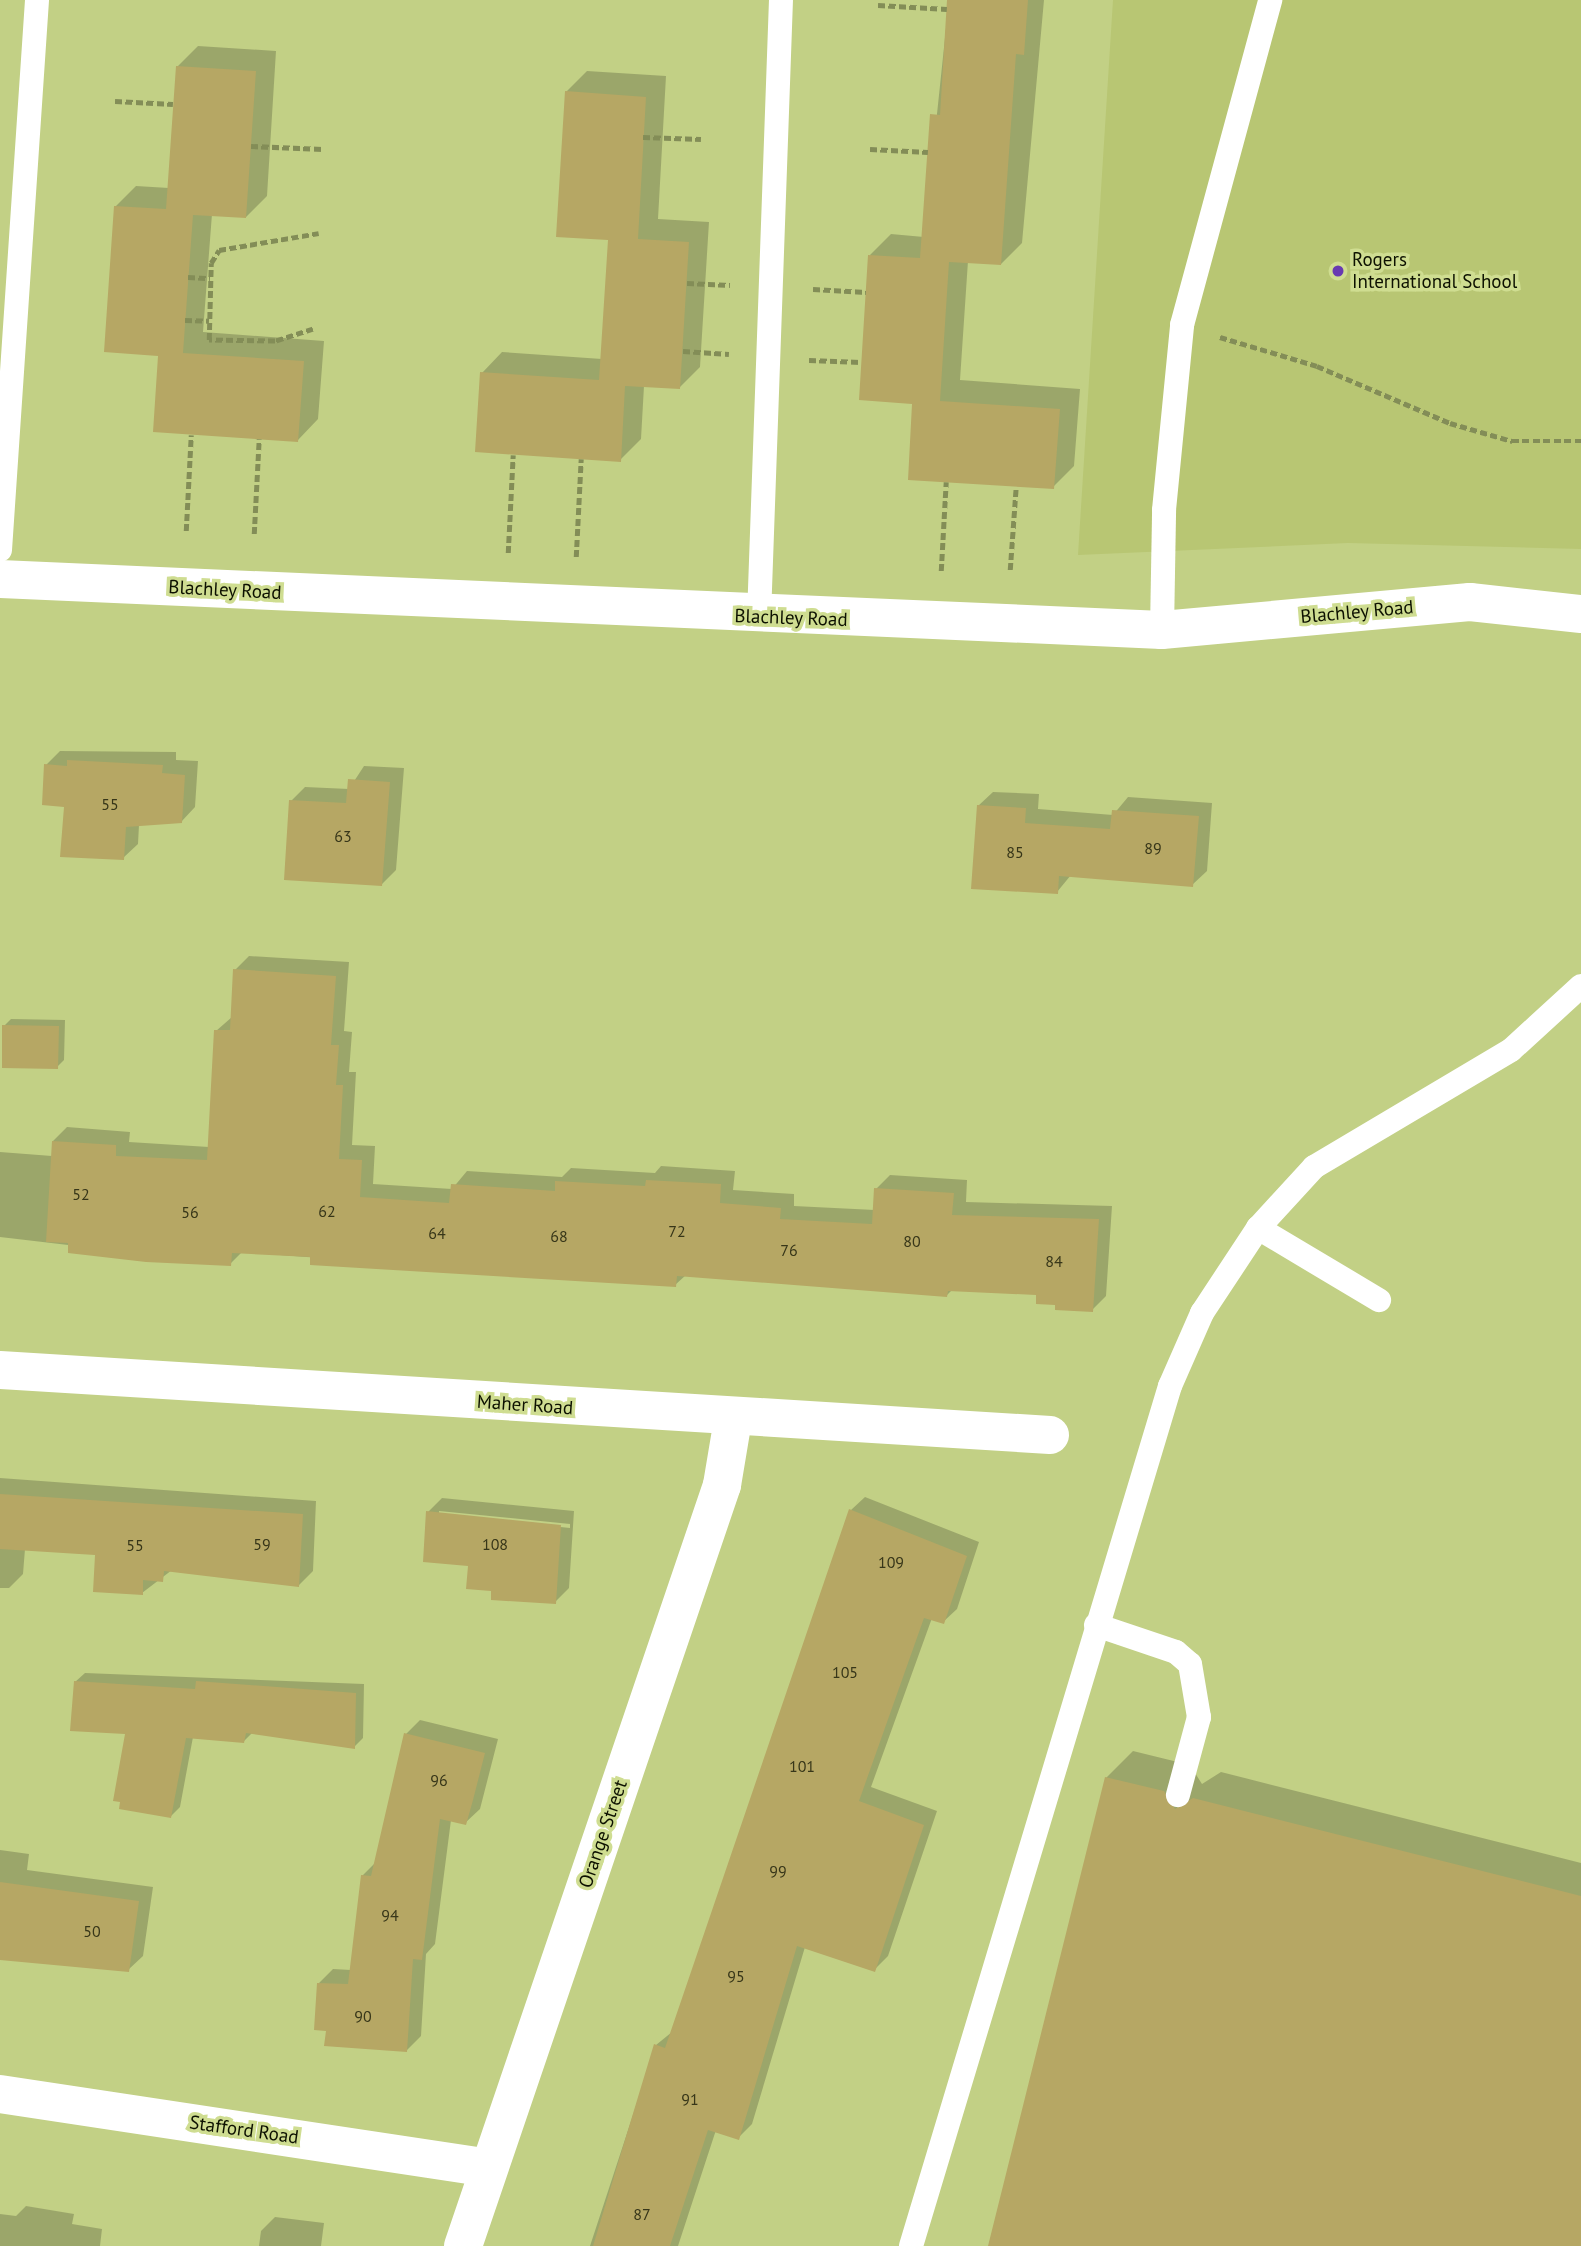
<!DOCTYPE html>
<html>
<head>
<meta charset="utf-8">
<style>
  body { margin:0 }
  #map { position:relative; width:1581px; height:2246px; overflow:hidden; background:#c2d085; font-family:"PT Sans",sans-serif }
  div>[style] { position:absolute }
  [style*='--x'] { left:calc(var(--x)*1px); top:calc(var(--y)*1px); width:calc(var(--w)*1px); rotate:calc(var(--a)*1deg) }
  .built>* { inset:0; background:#b8c673 }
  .shadow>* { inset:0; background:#0003 }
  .building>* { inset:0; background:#b6a764 }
  .path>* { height:4.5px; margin-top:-2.25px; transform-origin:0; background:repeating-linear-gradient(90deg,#838d57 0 7px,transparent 0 10.5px) }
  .service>* { height:24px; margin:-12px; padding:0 12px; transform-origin:12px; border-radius:12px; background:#fff }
  .minor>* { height:38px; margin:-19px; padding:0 19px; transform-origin:19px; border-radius:19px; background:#fff }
  .dots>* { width:19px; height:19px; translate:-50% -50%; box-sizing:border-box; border:4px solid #cfdd91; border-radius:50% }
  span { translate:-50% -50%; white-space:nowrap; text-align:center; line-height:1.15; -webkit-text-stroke:7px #cfdd91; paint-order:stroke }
  .number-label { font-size:16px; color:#373619 }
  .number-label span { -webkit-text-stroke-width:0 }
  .poi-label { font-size:19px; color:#0d1100 }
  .left { translate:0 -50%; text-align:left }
  .street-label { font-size:19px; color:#0d1100 }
</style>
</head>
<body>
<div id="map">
  <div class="built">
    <div style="clip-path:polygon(1113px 0,1581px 0,1581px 549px,1348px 543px,1078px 555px)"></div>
  </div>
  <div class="shadow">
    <div style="clip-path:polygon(949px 0,1044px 0,1022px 243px,1001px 264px,968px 261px,960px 380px,1080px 389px,1074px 466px,1053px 487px,914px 402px,870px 255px,891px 234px,924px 237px)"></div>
    <div style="clip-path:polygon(198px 46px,276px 51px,267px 196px,246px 217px,212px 214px,203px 332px,324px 341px,318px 419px,298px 440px,160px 354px,115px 207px,136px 186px,169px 188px,177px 67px)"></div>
    <div style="clip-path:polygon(587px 71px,666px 76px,658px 219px,709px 222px,700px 367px,679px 388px,644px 386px,641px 439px,620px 460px,482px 373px,502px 352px,602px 359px,610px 238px,566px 92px)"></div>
    <div style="clip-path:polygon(60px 751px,176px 752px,176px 760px,198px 761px,195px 807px,181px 822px,139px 825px,138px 844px,123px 858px,66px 805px,46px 765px)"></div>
    <div style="clip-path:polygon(364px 766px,404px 768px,396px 870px,382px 884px,291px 801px,305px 787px,349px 789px)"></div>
    <div style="clip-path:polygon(993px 792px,1039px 794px,1038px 809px,1113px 815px,1128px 797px,1212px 803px,1207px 871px,1192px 885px,1071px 875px,1057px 892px,978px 806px)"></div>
    <div style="clip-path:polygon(249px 956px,349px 962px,344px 1031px,352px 1032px,349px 1072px,356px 1072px,352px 1145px,375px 1146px,373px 1184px,452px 1189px,467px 1171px,562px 1177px,571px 1168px,655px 1173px,661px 1166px,735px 1171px,733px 1190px,794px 1194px,794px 1206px,875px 1210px,876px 1189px,890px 1175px,967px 1180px,966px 1202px,1112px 1206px,1106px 1296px,1092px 1310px,1038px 1293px,952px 1290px,947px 1295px,686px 1275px,675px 1285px,242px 1252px,230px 1264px,0 1237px,0 1152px,52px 1156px,53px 1141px,67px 1127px,130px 1132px,129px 1142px,209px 1147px,216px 1031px,232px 1017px,235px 970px)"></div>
    <div style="clip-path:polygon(11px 1019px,65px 1020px,64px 1060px,57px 1067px,4px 1026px)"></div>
    <div style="clip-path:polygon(0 1478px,316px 1501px,313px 1571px,299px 1585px,172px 1570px,142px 1593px,97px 1554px,25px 1549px,23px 1574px,9px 1588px,0 1588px)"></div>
    <div style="clip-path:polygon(865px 1497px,979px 1542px,957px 1609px,943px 1622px,932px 1618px,871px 1787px,937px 1811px,888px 1956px,874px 1970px,805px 1947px,752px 2124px,738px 2138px,716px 2130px,678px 2246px,590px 2246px,656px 2045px,672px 2032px,851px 1510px)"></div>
    <div style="clip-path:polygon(evenodd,442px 1498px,574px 1511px,569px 1588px,555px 1602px,493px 1589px,428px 1512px,442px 1498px,439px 1511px,570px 1524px,570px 1528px,439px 1514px,439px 1511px)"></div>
    <div style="clip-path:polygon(85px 1673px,364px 1684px,363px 1738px,354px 1747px,253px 1732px,244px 1741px,193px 1737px,180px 1807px,171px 1816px,127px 1733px,75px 1682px)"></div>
    <div style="clip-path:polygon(420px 1720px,498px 1739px,480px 1809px,465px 1823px,451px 1820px,435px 1944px,426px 1954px,421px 2036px,407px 2050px,328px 2029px,319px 1983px,333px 1969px,351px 1970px,362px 1876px,376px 1862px,406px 1734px)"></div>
    <div style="clip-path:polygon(1133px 1751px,1190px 1765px,1202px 1784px,1221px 1772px,1581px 1863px,1581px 2246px,1002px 2246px,1106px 1778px)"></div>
    <div style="clip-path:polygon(0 1850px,29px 1854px,27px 1870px,153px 1887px,143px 1956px,128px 1970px,0 1958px)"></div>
    <div style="clip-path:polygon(26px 2206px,74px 2214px,72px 2224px,102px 2229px,100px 2246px,0 2246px,0 2214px,16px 2216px)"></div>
    <div style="clip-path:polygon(275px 2217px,324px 2223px,321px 2246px,259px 2246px,261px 2231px)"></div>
  </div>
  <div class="building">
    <div style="clip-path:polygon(947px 0,1028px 0,1024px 55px,1016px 54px,1001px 265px,949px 262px,940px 401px,1060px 409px,1054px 489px,908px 480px,912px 404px,859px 400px,868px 255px,920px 258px,930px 114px,940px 115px)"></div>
    <div style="clip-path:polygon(176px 66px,256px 71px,246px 218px,193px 215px,183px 353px,304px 361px,298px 442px,153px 432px,158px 356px,104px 352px,114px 206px,166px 209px)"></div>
    <div style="clip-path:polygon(565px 91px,646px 97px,638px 239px,689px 242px,680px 389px,625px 386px,621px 462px,475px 452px,480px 372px,599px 380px,608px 240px,556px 237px)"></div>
    <div style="clip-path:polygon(67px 760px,163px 765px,162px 773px,185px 775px,182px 823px,126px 827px,124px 860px,60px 857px,64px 807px,42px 805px,44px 764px,67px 766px)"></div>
    <div style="clip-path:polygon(348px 779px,390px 782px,382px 886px,284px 880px,289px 800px,346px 803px)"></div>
    <div style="clip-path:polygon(977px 805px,1026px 808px,1025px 823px,1110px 829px,1112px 810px,1199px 816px,1193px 887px,1059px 876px,1058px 894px,971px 889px)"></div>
    <div style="clip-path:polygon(233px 969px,336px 976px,331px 1045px,339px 1045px,336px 1085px,343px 1085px,339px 1159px,362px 1160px,360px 1197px,449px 1203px,451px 1184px,555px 1191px,555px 1181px,645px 1186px,646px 1180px,721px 1184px,720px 1203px,781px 1208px,780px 1219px,872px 1224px,874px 1188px,954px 1193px,952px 1215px,1099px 1219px,1093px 1312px,1055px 1310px,1055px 1305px,1036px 1304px,1036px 1295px,948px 1291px,947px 1297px,677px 1276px,676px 1287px,310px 1265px,310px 1257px,232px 1253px,231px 1266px,146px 1262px,68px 1253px,68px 1243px,46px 1242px,52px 1141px,116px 1145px,116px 1156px,207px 1160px,214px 1030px,230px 1030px)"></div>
    <div style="clip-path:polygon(2px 1025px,59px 1026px,58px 1069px,2px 1068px)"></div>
    <div style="clip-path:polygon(0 1494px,303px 1514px,299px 1587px,164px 1571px,163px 1582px,143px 1580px,143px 1595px,93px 1592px,95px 1555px,0 1549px)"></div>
    <div style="clip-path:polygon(849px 1509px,967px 1556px,944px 1624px,924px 1618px,859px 1801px,924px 1825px,875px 1972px,797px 1946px,739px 2140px,708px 2130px,670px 2246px,593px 2246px,654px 2044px,665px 2048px)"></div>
    <div style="clip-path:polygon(426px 1511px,561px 1525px,556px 1604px,491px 1600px,491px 1591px,466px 1589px,468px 1566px,423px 1562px)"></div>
    <div style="clip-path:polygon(74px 1681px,195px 1689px,196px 1681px,356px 1693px,355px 1749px,246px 1733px,244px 1743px,186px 1738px,171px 1818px,119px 1809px,120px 1802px,113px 1801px,125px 1734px,70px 1731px)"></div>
    <div style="clip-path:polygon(404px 1733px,485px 1753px,473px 1800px,466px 1825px,440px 1819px,422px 1960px,413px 1959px,407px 2052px,324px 2046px,326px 2031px,314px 2030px,317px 1983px,348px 1984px,361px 1875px,371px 1876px)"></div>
    <div style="clip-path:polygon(1105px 1777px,1164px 1791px,1175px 1809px,1193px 1798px,1581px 1896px,1581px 2246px,988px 2246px)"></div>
    <div style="clip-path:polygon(0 1882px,139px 1901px,129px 1972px,0 1960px)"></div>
  </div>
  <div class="path">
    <div style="--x:878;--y:5;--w:69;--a:3.3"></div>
    <div style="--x:115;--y:101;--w:58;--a:3"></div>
    <div style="--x:643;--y:137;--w:58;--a:2"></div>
    <div style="--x:251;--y:146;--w:72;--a:2.4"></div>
    <div style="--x:870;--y:149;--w:58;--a:3"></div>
    <div style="--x:188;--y:277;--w:22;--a:3"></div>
    <div style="--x:687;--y:283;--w:43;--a:2.7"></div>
    <div style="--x:813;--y:289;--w:53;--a:3.2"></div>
    <div style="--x:185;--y:320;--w:24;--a:2"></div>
    <div style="--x:313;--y:329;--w:40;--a:162"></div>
    <div style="--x:275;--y:341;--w:66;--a:-179.1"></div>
    <div style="--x:209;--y:340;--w:77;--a:-88.5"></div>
    <div style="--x:211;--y:263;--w:15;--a:-58"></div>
    <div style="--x:219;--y:250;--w:101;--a:-9.6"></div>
    <div style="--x:1220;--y:337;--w:101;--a:16.6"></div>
    <div style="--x:1317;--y:366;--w:145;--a:23.2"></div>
    <div style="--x:1450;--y:423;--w:65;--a:16.2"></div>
    <div style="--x:1512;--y:441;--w:69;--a:0"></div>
    <div style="--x:683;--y:351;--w:46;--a:3.7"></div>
    <div style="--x:809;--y:360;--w:52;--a:2.2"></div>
    <div style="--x:186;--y:531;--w:96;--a:-87"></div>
    <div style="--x:254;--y:534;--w:95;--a:-87"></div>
    <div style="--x:508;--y:553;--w:98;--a:-87.1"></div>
    <div style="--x:576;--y:557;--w:98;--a:-87.1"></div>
    <div style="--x:1010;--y:570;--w:83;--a:-85.9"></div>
    <div style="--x:941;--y:571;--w:89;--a:-86.8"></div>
  </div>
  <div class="service">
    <div style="--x:0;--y:550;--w:551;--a:-86.15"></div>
    <div style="--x:759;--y:617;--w:617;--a:-87.96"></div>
    <div style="--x:1162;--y:630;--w:120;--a:-89"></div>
    <div style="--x:1164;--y:510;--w:186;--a:-84.4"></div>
    <div style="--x:1182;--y:325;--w:337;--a:-74.8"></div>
    <div style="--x:1258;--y:1228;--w:141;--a:30.8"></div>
    <div style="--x:1096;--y:1625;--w:84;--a:18.6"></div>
    <div style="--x:1176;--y:1652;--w:18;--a:41"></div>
    <div style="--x:1190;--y:1664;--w:54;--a:80.4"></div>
    <div style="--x:1199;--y:1717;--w:81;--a:105.1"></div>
    <div style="--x:911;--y:2246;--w:898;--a:-73.24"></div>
    <div style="--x:1170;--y:1386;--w:80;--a:-66.3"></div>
    <div style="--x:1202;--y:1313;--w:102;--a:-56.6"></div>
    <div style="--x:1258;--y:1228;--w:83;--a:-47.4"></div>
    <div style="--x:1314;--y:1167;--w:229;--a:-30.7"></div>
    <div style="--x:1511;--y:1050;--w:95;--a:-42.4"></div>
  </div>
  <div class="minor">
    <div style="--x:0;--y:579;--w:1163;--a:2.51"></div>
    <div style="--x:1162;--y:630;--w:309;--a:-5.2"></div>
    <div style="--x:1470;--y:602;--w:112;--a:6.2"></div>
    <div style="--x:0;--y:1370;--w:1052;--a:3.54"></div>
    <div style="--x:0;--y:2094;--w:494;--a:8.6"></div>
    <div style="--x:463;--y:2246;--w:804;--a:-71.2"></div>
    <div style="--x:722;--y:1485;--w:67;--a:-80.5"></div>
  </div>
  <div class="dots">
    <div style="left:1338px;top:271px;background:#683ab1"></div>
  </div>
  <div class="number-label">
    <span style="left:110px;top:804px">55</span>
    <span style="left:343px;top:836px">63</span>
    <span style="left:1153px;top:848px">89</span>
    <span style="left:1015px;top:852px">85</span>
    <span style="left:81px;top:1194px">52</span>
    <span style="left:327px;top:1211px">62</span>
    <span style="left:190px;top:1212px">56</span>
    <span style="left:677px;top:1231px">72</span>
    <span style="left:437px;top:1233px">64</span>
    <span style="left:559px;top:1236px">68</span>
    <span style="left:912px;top:1241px">80</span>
    <span style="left:789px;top:1250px">76</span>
    <span style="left:1054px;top:1261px">84</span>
    <span style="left:262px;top:1544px">59</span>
    <span style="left:495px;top:1544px">108</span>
    <span style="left:135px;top:1545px">55</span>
    <span style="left:891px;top:1562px">109</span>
    <span style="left:845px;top:1672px">105</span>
    <span style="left:802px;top:1766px">101</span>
    <span style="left:439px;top:1780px">96</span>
    <span style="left:778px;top:1871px">99</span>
    <span style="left:390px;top:1915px">94</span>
    <span style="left:92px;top:1931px">50</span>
    <span style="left:736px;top:1976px">95</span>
    <span style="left:363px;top:2016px">90</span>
    <span style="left:690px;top:2099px">91</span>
    <span style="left:642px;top:2214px">87</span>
  </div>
  <div class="poi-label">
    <span class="left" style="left:1352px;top:271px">Rogers<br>International School</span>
  </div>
  <div class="street-label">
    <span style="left:225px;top:590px;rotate:3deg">Blachley Road</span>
    <span style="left:1357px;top:612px;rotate:-5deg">Blachley Road</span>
    <span style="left:791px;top:618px;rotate:2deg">Blachley Road</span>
    <span style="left:525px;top:1405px;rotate:4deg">Maher Road</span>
    <span style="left:603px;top:1834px;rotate:-71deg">Orange Street</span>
    <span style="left:244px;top:2130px;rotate:8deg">Stafford Road</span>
  </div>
</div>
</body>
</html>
